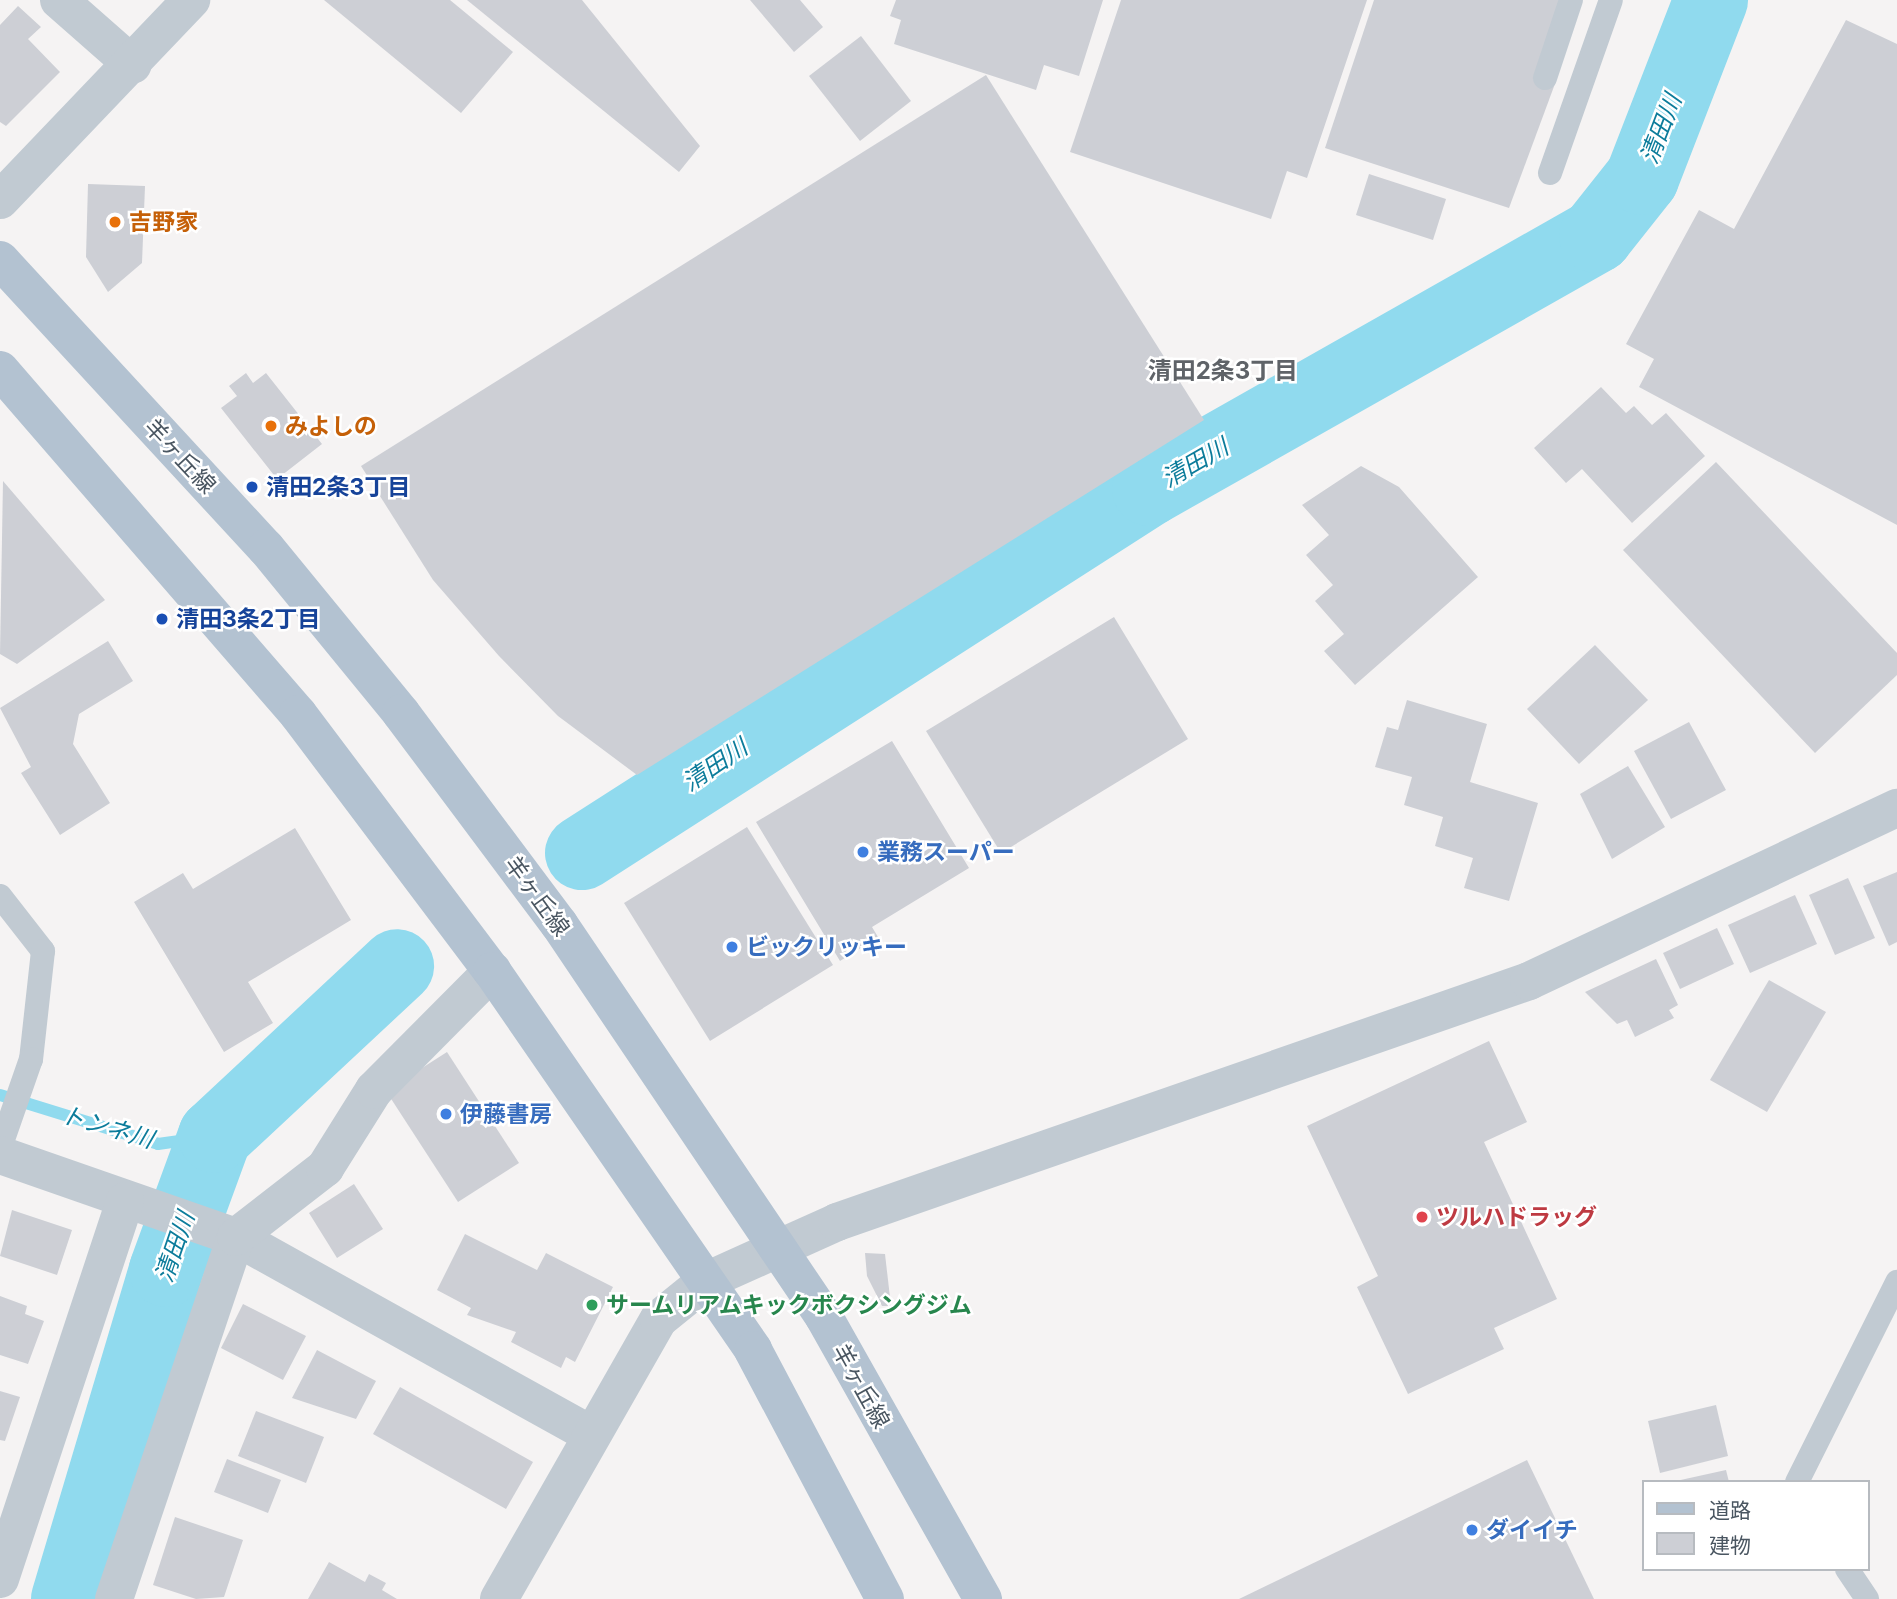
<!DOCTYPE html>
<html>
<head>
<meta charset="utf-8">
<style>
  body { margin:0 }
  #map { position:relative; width:1897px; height:1599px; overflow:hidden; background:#f5f3f3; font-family:Inter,"Noto Sans JP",sans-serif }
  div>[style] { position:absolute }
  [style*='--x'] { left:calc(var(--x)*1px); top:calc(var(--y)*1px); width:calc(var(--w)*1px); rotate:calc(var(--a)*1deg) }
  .stream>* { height:12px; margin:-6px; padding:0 6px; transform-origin:6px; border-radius:6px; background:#90daee }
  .river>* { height:74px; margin:-37px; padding:0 37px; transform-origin:37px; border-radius:37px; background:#90daee }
  .building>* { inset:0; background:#cdcfd5 }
  .service>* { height:24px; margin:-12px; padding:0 12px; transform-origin:12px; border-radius:12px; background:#c1cad2 }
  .minor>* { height:38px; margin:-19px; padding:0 19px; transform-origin:19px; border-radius:19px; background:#c1cad2 }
  .tertiary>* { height:38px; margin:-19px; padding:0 19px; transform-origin:19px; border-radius:19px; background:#c1cad2 }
  .primary>* { height:38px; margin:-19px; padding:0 19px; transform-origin:19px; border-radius:19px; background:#b3c2d1 }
  .dots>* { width:19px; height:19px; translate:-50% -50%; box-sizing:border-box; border:4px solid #fff; border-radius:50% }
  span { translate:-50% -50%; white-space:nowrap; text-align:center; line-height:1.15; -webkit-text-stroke:5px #fff; paint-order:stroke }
  .food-label { font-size:23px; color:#c56008; font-weight:700 }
  .left { translate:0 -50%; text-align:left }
  .street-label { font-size:23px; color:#4a5661 }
  .transit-label { font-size:23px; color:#164399; font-weight:700 }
  .shop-label { font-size:23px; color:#366cbe; font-weight:700 }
  .health-label { font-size:23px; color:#be3a42; font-weight:700 }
  .leisure-label { font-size:23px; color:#27864d; font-weight:700 }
  .water-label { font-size:24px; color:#0c7c9b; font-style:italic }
  .neighbourhood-label { font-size:24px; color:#5f6368; font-weight:700 }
  .legend { position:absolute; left:1642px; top:1480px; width:228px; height:91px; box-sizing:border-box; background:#fff; border:2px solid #b7bbc0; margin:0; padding:9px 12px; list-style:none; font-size:21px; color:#4a5661 }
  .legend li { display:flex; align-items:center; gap:14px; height:35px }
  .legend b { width:35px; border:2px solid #b7bbc0 }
</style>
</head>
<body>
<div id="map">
  <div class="stream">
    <div style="--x:0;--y:1095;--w:165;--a:17.2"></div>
    <div style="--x:158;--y:1144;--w:58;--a:-8"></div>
  </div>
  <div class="river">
    <div style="--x:582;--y:853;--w:674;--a:-32.7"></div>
    <div style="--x:1149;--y:489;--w:514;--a:-29.51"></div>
    <div style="--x:1596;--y:236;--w:74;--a:-51.6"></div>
    <div style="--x:1642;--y:178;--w:191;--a:-68.8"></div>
    <div style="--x:68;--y:1599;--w:343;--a:-73.4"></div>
    <div style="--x:166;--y:1270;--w:143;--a:-69.9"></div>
    <div style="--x:215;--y:1136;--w:249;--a:-43"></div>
  </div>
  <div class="building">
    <div style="clip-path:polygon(324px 0,450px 0,513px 52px,461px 113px)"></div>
    <div style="clip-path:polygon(467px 0,582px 0,700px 146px,679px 172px)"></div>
    <div style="clip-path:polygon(750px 0,800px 0,823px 27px,794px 52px)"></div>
    <div style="clip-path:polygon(896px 0,1103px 0,1079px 76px,1044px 65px,1036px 90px,894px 44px,901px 20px,890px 16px)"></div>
    <div style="clip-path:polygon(1121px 0,1367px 0,1307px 178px,1287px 171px,1271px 219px,1070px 152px)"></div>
    <div style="clip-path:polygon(1374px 0,1561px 0,1556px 81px,1509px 208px,1325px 148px)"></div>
    <div style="clip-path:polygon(18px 6px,41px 27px,28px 39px,60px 72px,6px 126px,0 122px,0 25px)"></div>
    <div style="clip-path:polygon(1846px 20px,1897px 44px,1897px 525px,1639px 387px,1654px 359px,1626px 344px,1699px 210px,1734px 229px)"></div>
    <div style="clip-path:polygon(861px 36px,911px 101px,860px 141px,809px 76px)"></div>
    <div style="clip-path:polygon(986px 75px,1204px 420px,637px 775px,558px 716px,499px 656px,433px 580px,361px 466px)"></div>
    <div style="clip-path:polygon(1369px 174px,1446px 199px,1433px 240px,1356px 215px)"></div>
    <div style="clip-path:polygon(88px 184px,145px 186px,142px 263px,108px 292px,86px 257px)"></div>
    <div style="clip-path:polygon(246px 373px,253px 383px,266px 373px,322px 444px,277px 479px,221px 408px,237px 396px,229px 386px)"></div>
    <div style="clip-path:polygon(1601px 387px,1626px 413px,1634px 406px,1652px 425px,1666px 413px,1705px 456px,1632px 523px,1582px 469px,1566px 483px,1534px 448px)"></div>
    <div style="clip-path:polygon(1716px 462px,1897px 653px,1897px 675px,1815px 753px,1623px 550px)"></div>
    <div style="clip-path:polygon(1361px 466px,1399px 487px,1478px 577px,1355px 685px,1324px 651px,1344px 634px,1315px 601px,1333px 585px,1306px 555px,1329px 535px,1302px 505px)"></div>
    <div style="clip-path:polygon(3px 481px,105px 600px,17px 664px,0 654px)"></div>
    <div style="clip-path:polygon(1114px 617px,1188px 739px,1001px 853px,926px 731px)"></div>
    <div style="clip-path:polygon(108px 641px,133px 681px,79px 714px,73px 744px,110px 803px,60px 835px,21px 773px,31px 767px,0 708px)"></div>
    <div style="clip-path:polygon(1595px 645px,1648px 700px,1579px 764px,1527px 709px)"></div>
    <div style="clip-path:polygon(1407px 700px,1487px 724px,1470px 782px,1538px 803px,1509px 901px,1464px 888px,1473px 858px,1435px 846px,1443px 817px,1404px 805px,1412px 777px,1375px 767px,1387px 727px,1398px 730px)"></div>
    <div style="clip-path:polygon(1689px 722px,1726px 790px,1671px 819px,1634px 751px)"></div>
    <div style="clip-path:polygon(892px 741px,969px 868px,872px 927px,878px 937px,840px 961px,756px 822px)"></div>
    <div style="clip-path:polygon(1628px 766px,1665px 827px,1612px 859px,1580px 794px)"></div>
    <div style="clip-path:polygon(747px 827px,833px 965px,710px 1041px,624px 903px)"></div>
    <div style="clip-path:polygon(295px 828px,351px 920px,248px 982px,273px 1023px,224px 1052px,134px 902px,183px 873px,193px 889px)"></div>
    <div style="clip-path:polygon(1897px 872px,1897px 942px,1889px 946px,1863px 886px)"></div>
    <div style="clip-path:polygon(1848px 878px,1875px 938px,1835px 955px,1809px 895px)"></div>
    <div style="clip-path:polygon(1795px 895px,1817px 944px,1750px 973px,1728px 925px)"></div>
    <div style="clip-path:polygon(1717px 928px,1734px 964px,1680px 989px,1663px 953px)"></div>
    <div style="clip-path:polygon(1656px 959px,1678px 1005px,1669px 1010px,1674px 1018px,1635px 1037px,1627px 1020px,1617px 1024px,1585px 992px)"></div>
    <div style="clip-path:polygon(1769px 980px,1826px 1012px,1767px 1112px,1710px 1080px)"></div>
    <div style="clip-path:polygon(1489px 1041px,1527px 1122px,1484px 1142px,1557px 1299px,1494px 1328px,1504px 1349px,1408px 1394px,1357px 1287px,1378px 1276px,1307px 1126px)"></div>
    <div style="clip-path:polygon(447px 1052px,519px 1163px,458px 1202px,386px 1091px)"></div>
    <div style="clip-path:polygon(354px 1184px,383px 1229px,337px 1258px,309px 1213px)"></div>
    <div style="clip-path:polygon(12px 1210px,72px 1230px,57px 1275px,0 1256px)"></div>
    <div style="clip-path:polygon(465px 1234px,537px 1270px,546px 1253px,613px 1287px,575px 1362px,566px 1357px,561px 1368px,511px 1342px,516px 1332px,467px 1315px,471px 1308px,437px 1290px)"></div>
    <div style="clip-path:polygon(865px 1253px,885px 1254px,891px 1306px,882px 1306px,867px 1276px)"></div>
    <div style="clip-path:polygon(0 1296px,27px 1306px,25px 1314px,44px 1321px,28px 1364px,0 1355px)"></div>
    <div style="clip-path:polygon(243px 1304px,306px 1336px,283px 1380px,221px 1348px)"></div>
    <div style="clip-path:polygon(317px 1350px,376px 1381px,356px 1419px,292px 1398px)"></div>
    <div style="clip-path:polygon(400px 1387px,533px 1462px,506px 1509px,373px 1434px)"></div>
    <div style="clip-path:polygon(0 1391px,20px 1397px,5px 1441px,0 1440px)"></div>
    <div style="clip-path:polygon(1716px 1405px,1728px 1456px,1660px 1473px,1648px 1421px)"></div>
    <div style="clip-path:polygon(256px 1411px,324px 1437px,306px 1483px,238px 1456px)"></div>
    <div style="clip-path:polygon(227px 1459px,281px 1480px,268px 1513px,214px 1492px)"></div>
    <div style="clip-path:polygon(1527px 1460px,1594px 1599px,1239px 1599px)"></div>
    <div style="clip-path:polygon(1726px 1470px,1729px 1482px,1676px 1482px,1676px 1481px)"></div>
    <div style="clip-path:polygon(175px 1517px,243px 1540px,224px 1597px,196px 1599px,153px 1585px)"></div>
    <div style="clip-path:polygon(329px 1562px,365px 1582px,369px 1574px,386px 1583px,382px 1590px,397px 1599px,308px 1599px)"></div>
  </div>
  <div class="service">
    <div style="--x:1545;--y:78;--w:82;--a:-71.6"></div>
    <div style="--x:1550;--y:173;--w:183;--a:-70.6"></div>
    <div style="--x:0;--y:896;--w:70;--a:52"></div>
    <div style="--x:43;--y:951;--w:109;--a:96.3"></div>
    <div style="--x:31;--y:1059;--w:94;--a:109.2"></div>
    <div style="--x:1797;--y:1482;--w:224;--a:-63.4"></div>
    <div style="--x:1847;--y:1569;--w:36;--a:56"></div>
  </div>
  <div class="minor">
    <div style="--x:59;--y:0;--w:98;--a:41.3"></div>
    <div style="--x:0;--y:1155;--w:250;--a:19.2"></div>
    <div style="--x:236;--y:1237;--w:405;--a:29.1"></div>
    <div style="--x:0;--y:1579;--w:398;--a:-71.7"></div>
    <div style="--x:114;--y:1599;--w:382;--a:-71.4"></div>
    <div style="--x:236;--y:1237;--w:113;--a:-37.8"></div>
    <div style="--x:325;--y:1168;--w:92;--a:-57.9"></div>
    <div style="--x:374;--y:1090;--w:168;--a:-45.2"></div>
  </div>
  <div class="tertiary">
    <div style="--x:0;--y:200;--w:277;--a:-46.3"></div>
    <div style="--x:499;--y:1599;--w:322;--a:-60.3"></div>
    <div style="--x:659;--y:1319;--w:60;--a:-39"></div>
    <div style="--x:706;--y:1281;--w:144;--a:-24.2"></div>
    <div style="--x:837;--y:1222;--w:733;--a:-19.2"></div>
    <div style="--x:1529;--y:981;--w:407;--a:-25.2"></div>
  </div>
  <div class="primary">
    <div style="--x:0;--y:260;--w:392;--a:47.3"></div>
    <div style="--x:266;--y:548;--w:213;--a:50.7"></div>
    <div style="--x:401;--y:713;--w:264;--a:53.2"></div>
    <div style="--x:559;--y:924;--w:474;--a:56"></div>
    <div style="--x:824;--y:1317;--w:324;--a:60.6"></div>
    <div style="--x:0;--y:370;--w:455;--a:49.1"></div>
    <div style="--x:298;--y:714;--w:322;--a:53"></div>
    <div style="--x:492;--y:971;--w:460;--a:55.4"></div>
    <div style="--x:753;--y:1350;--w:282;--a:62.1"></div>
  </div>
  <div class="dots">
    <div style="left:115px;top:222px;background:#e8710a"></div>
    <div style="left:271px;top:426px;background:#e8710a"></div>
    <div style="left:252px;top:487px;background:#1a4fb4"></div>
    <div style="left:162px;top:619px;background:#1a4fb4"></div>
    <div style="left:863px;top:852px;background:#3f7fe0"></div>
    <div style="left:732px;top:947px;background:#3f7fe0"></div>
    <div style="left:446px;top:1114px;background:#3f7fe0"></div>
    <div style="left:1422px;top:1217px;background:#e0444e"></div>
    <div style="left:592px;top:1305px;background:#2e9e5b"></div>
    <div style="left:1472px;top:1530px;background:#3f7fe0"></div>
  </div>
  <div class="food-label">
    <span class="left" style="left:129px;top:222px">吉野家</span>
    <span class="left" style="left:285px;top:426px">みよしの</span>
  </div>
  <div class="street-label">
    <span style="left:180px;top:456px;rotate:47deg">羊ヶ丘線</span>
    <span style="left:537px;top:896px;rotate:54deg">羊ヶ丘線</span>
    <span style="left:861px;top:1386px;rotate:61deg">羊ヶ丘線</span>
  </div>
  <div class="transit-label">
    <span class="left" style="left:266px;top:487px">清田2条3丁目</span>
    <span class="left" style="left:176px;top:619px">清田3条2丁目</span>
  </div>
  <div class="shop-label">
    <span class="left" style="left:877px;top:852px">業務スーパー</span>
    <span class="left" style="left:746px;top:947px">ビックリッキー</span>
    <span class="left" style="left:460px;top:1114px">伊藤書房</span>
    <span class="left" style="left:1486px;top:1530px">ダイイチ</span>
  </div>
  <div class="health-label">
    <span class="left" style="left:1436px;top:1217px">ツルハドラッグ</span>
  </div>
  <div class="leisure-label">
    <span class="left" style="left:606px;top:1305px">サームリアムキックボクシングジム</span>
  </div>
  <div class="water-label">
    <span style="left:1661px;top:129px;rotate:-69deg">清田川</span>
    <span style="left:1195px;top:463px;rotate:-30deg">清田川</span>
    <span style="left:715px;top:765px;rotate:-34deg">清田川</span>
    <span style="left:107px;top:1127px;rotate:16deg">トンネ川</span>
    <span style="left:175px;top:1247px;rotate:-71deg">清田川</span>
  </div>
  <div class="neighbourhood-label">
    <span style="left:1223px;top:371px">清田2条3丁目</span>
  </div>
  <ul class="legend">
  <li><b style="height:9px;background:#b3c2d1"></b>道路</li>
  <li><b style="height:19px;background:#cdcfd5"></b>建物</li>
  </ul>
</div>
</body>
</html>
